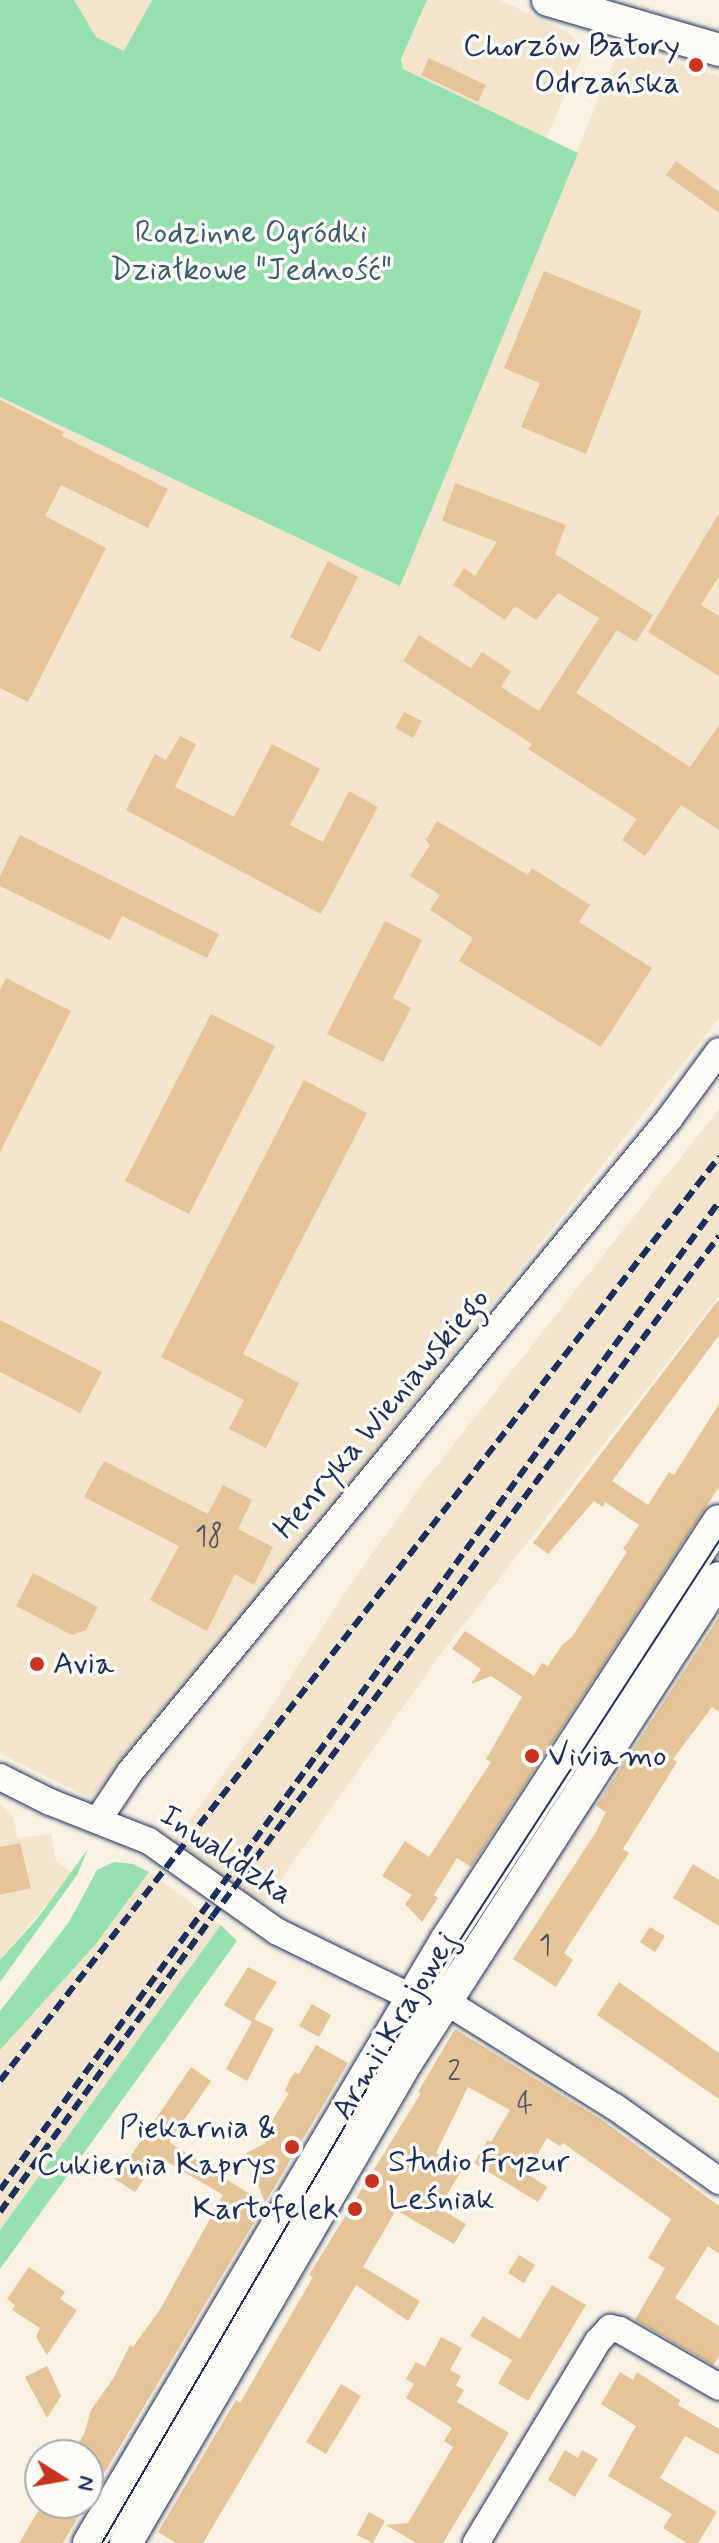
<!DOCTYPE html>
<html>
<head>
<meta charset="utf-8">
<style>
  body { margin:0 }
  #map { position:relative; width:719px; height:2543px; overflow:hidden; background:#f8f1e4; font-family:Mynerve,sans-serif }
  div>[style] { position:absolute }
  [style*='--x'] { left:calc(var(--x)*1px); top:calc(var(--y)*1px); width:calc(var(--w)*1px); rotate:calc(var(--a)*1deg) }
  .built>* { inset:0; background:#f2e4cd }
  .green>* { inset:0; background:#97e0af }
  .building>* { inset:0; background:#e5c597 }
  .roads { filter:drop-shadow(0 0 2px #1b2f5e) drop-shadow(0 0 2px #1b2f5e) }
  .minor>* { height:26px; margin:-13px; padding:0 13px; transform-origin:13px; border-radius:13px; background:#fdfcf7 }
  .tertiary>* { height:32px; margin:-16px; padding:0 16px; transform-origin:16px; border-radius:16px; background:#fdfcf7 }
  .tram>* { height:2px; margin:-1px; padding:0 1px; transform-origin:1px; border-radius:1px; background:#1b2f5e }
  .rail>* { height:6px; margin-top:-3px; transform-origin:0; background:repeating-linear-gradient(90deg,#1b2f5e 0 12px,transparent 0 18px) }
  .dots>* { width:22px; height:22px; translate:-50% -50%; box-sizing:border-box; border:4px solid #fdfcf7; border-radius:50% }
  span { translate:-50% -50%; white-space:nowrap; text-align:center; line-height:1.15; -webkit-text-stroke:7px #fdfcf7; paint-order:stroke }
  .number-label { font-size:28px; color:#4e546c }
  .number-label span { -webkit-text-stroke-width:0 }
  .poi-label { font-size:32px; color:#1b2f5e }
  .right { translate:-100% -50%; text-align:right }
  .left { translate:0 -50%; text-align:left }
  .park-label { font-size:32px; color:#3a5b72 }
  .street-label { font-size:32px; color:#1b2f5e }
  .north { position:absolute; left:24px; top:2439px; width:80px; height:80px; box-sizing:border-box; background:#fdfcf7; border:2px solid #a3aaba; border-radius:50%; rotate:101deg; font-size:22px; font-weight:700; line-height:32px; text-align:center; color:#1b2f5e }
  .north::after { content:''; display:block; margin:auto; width:28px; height:36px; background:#c8321e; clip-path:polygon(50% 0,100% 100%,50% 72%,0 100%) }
</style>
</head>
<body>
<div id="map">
  <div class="built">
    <div style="clip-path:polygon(74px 0,152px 0,125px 51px,96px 37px)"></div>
    <div style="clip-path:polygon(427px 0,500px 0,567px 32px,581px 45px,581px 59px,546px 138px,403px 69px,401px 59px)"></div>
    <div style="clip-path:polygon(648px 54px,719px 76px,719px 1018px,117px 1778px,88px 1797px,0 1753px,0 397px,399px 585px,615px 59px)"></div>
    <div style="clip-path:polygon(719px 1109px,719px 1296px,442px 1652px,262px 1906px,170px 1846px,257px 1729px,352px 1582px,423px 1483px)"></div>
    <div style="clip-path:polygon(0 1803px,13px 1817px,18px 1838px,51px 1834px,56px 1861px,72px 1874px,0 1960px)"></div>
    <div style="clip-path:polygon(149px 1872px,221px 1925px,0 2230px,0 2050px,95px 1945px)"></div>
  </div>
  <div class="green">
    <div style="clip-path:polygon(0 0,74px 0,96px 37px,124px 51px,152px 0,427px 0,401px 59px,403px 69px,578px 153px,400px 586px,0 397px)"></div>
    <div style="clip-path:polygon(88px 1849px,77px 1875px,0 1982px,0 1960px,37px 1919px)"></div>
    <div style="clip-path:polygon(114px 1862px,133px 1864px,149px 1872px,95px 1945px,0 2050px,0 2011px,69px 1922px,97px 1870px)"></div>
    <div style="clip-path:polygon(221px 1925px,237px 1941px,0 2269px,0 2230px)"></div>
  </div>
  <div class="building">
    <div style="clip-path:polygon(429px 58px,486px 85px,478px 102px,421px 75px)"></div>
    <div style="clip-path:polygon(676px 161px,719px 192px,719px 213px,666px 175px)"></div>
    <div style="clip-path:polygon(544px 271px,642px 311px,586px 454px,521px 427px,540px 383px,504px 368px)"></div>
    <div style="clip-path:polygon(0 400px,64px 432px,62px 436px,168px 489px,148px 528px,61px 485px,45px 516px,106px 548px,28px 702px,0 688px)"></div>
    <div style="clip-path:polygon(455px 483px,566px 525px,555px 554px,653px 615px,636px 642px,617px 630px,576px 693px,690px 767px,719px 725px,719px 830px,681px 805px,645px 856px,622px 840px,637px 819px,528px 749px,532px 744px,403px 661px,419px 635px,471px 668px,482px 652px,511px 671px,501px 687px,539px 711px,599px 618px,558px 593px,536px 620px,515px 606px,505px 620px,453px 585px,464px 568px,475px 576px,497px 542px,442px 521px)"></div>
    <div style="clip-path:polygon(719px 513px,719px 576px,701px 605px,719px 616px,719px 676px,648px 632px)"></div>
    <div style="clip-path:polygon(328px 561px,358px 577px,320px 652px,290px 637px)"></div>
    <div style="clip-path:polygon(404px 712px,422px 721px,413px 738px,395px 728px)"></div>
    <div style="clip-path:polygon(180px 736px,196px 744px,175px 787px,234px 817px,272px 744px,320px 769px,290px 825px,323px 842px,349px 791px,378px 807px,321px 914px,126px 810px,155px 754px,166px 760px)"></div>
    <div style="clip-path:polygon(437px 821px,528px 875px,532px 868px,590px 905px,579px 922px,652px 968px,601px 1047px,459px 961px,473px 938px,430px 910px,440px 895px,410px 876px,430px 845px,426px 840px)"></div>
    <div style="clip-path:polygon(20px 835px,219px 934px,207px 958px,122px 916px,110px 940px,0 886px,0 876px)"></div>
    <div style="clip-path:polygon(385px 921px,422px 940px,393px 998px,411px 1008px,383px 1062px,327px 1034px)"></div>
    <div style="clip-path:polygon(6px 978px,71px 1011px,0 1152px,0 990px)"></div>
    <div style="clip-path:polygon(211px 1014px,275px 1046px,189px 1214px,125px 1181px)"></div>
    <div style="clip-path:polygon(304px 1080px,367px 1113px,243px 1354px,299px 1383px,266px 1448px,229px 1429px,244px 1400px,161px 1357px)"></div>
    <div style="clip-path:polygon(719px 1299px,719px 1335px,612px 1481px,648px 1505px,669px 1472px,674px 1475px,719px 1404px,719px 1487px,471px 1867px,457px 1858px,434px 1895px,438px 1898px,422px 1922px,405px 1904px,412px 1895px,382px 1876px,405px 1841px,429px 1857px,491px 1762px,486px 1759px,522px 1697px,491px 1676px,471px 1684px,481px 1669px,452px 1649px,465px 1631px,534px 1676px,542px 1663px,548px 1666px,562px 1645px,572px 1637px,627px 1552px,623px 1549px,639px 1525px,605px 1502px,603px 1507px,594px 1501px,548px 1554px,533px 1543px)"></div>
    <div style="clip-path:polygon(0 1320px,102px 1372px,80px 1413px,0 1372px)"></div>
    <div style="clip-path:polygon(104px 1461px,208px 1514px,223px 1485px,252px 1500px,238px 1529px,273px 1547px,254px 1585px,235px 1574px,207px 1631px,150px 1600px,179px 1546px,84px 1497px)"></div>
    <div style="clip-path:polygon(33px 1573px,98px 1607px,86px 1630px,72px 1635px,16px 1606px)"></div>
    <div style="clip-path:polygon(719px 1617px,719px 1712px,712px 1707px,673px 1759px,677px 1762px,623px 1849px,629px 1853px,564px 1953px,573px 1960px,556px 1987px,513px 1959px,596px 1832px,606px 1812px,596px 1806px)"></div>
    <div style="clip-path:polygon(20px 1843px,31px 1888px,0 1895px,0 1847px)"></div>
    <div style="clip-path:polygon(693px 1864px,719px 1880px,719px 1926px,673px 1898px)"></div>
    <div style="clip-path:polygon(650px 1927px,665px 1936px,655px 1952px,640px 1942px)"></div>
    <div style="clip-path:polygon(248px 1967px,277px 1982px,254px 2019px,274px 2029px,247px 2081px,226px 2069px,252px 2022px,224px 2005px)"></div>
    <div style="clip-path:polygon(619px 1982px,719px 2053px,719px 2099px,597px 2015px)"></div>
    <div style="clip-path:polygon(312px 2004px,331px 2015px,319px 2037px,299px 2026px)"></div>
    <div style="clip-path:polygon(455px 2029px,602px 2120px,719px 2206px,719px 2254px,708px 2246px,675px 2298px,719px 2326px,719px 2356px,713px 2365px,635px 2320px,665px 2268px,648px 2258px,671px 2219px,563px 2143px,560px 2146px,547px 2138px,526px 2173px,547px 2187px,538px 2202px,474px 2163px,488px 2140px,491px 2142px,510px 2110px,468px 2087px,436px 2153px,463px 2168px,439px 2208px,466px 2224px,454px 2244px,396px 2210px,363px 2267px,420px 2301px,408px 2321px,356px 2285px,203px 2543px,176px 2543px,158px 2532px,236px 2400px,240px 2403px,313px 2277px,309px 2275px,421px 2093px,418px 2092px)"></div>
    <div style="clip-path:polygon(316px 2045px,348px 2063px,265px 2203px,246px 2153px,266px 2143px,261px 2139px,289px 2093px,285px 2091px,290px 2079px,295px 2072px,299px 2074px)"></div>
    <div style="clip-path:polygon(191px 2067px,211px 2081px,169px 2142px,265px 2204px,88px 2500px,88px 2455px,71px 2455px,84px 2434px,91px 2410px,113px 2379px,130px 2345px,133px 2347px,161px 2308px,223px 2195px,159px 2157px,135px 2192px,115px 2179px)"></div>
    <div style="clip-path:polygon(519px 2255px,535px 2265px,524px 2283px,508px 2273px)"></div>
    <div style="clip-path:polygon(29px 2267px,65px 2292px,60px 2299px,77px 2310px,47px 2355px,36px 2337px,40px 2328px,12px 2310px,15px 2305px,7px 2299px)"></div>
    <div style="clip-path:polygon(552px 2285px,586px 2305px,528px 2401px,498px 2383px,512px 2360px,470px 2336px,483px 2316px,520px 2339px)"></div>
    <div style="clip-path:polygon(441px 2337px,462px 2348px,450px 2370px,461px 2376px,456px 2385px,464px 2390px,457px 2402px,509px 2433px,443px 2543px,416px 2543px,386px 2525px,408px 2523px,453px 2447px,444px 2441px,452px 2428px,406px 2398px,414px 2384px,406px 2379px,416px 2362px,425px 2367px)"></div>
    <div style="clip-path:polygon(47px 2366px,61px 2396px,47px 2418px,25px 2377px)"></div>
    <div style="clip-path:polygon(620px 2372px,633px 2380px,637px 2372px,680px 2400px,678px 2405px,719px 2429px,719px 2455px,685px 2436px,660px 2478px,717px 2512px,698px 2543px,687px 2543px,663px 2528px,672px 2514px,608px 2476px,636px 2426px,601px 2404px)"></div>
    <div style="clip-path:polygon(341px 2384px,361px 2396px,326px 2454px,306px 2442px)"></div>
    <div style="clip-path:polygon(565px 2450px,578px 2458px,582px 2450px,598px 2459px,575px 2497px,548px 2480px)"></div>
    <div style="clip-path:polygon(43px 2503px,86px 2503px,63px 2543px,19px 2543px)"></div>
    <div style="clip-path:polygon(369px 2512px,385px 2521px,373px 2543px,357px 2535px)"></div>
  </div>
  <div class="roads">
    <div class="minor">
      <div style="--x:0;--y:1777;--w:56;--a:26.6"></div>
      <div style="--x:50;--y:1802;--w:106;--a:21.5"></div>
      <div style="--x:149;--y:1841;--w:156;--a:35.3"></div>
      <div style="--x:276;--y:1931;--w:150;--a:26.1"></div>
      <div style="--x:98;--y:1820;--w:58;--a:-56.3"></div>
      <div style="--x:130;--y:1772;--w:847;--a:-50.46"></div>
      <div style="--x:669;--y:1119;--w:84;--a:-53.7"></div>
      <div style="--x:443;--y:2004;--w:16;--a:18"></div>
      <div style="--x:458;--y:2009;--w:185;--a:32"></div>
      <div style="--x:615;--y:2107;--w:128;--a:35.4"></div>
      <div style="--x:476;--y:2543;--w:236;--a:-58.9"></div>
      <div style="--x:598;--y:2341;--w:18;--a:-47"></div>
      <div style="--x:610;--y:2328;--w:10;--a:11"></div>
      <div style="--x:620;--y:2330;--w:114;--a:29.9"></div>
    </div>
    <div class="tertiary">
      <div style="--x:548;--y:0;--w:178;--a:16.3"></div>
      <div style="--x:89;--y:2543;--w:699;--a:-59.36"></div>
      <div style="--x:445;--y:1942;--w:502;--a:-56.94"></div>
      <div style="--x:126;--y:2543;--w:556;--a:-59.74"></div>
      <div style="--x:406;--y:2063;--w:577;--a:-57.16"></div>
    </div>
  </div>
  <div class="tram">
    <div style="--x:102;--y:2543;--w:582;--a:-59.78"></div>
    <div style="--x:395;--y:2040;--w:595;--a:-57"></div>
  </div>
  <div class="rail">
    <div style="--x:0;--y:2081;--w:1171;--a:-52.11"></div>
    <div style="--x:0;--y:2190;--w:1222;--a:-53.96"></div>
    <div style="--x:0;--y:2212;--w:363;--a:-54.3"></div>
    <div style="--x:212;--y:1917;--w:849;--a:-53.33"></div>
  </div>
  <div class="dots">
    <div style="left:696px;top:65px;background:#c8321e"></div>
    <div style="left:37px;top:1664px;background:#c8321e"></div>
    <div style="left:532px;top:1756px;background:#c8321e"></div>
    <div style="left:292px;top:2147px;background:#c8321e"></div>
    <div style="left:372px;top:2181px;background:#c8321e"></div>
    <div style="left:355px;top:2209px;background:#c8321e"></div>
  </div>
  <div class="number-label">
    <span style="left:209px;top:1538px">18</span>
    <span style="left:545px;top:1947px">1</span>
    <span style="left:454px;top:2073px">2</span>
    <span style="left:525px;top:2105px">4</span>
  </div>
  <div class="poi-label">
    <span class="right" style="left:680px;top:65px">Chorzów Batory<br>Odrzańska</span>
    <span class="left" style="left:53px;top:1664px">Avia</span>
    <span class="left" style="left:548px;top:1756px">Viviamo</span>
    <span class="right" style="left:276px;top:2147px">Piekarnia &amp;<br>Cukiernia Kaprys</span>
    <span class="left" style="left:388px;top:2181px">Studio Fryzur<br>Leśniak</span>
    <span class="right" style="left:339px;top:2209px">Kartofelek</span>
  </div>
  <div class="park-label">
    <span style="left:251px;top:252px">Rodzinne Ogródki<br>Działkowe "Jedność"</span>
  </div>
  <div class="street-label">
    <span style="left:382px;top:1414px;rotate:-50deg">Henryka Wieniawskiego</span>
    <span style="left:226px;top:1855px;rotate:34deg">Inwalidzka</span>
    <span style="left:395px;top:2026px;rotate:-59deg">Armii Krajowej</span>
  </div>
  <div class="north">N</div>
</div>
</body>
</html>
